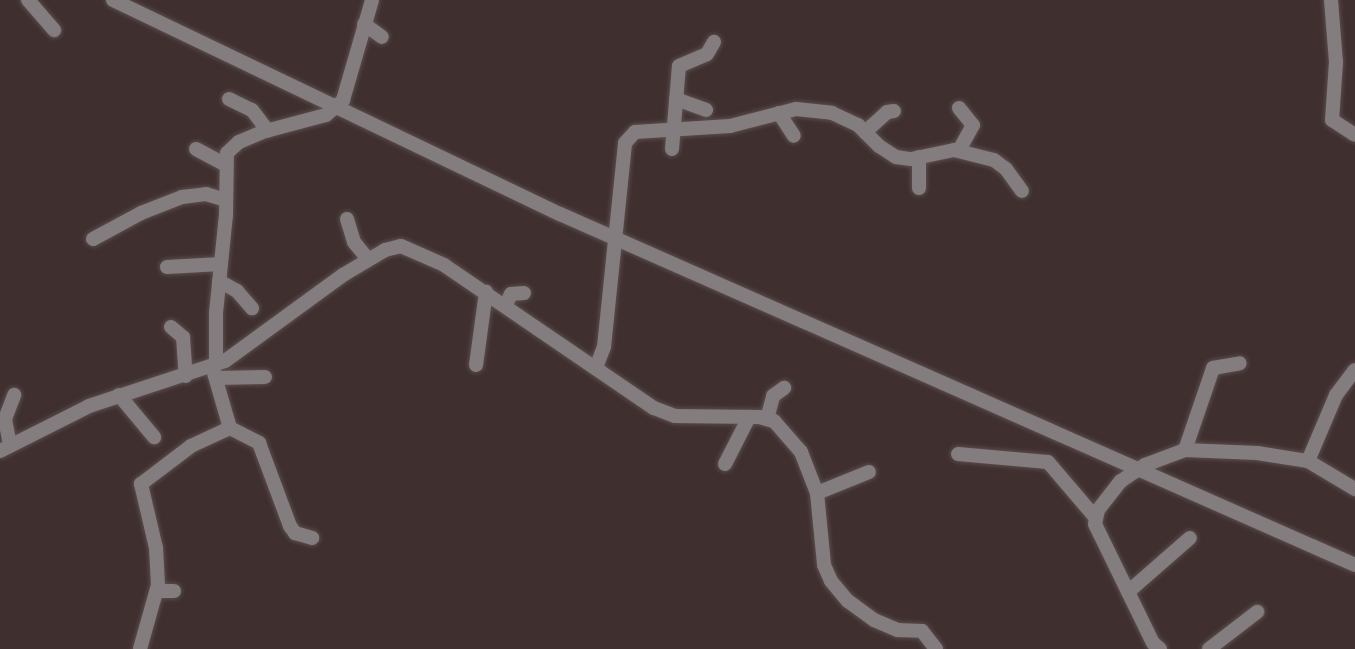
<!DOCTYPE html>
<html>
<head>
<meta charset="utf-8">
<style>
  body { margin:0 }
  #map { position:relative; width:1355px; height:649px; overflow:hidden; background:#3f302f; font-family:"Roboto Condensed",sans-serif }
  div>[style] { position:absolute }
  [style*='--x'] { left:calc(var(--x)*1px); top:calc(var(--y)*1px); width:calc(var(--w)*1px); rotate:calc(var(--a)*1deg) }
  .roads { filter:drop-shadow(0 0 2px #5b4d4c) drop-shadow(0 0 2px #5b4d4c) }
  .minor>* { height:14px; margin:-7px; padding:0 7px; transform-origin:7px; border-radius:7px; background:#847d7f }
  span { translate:-50% -50%; white-space:nowrap; text-align:center; line-height:1.15; -webkit-text-stroke:6px #211a1a; paint-order:stroke }
</style>
</head>
<body>
<div id="map">
  <div class="roads">
    <div class="minor">
      <div style="--x:28;--y:0;--w:40;--a:49"></div>
      <div style="--x:113;--y:0;--w:496;--a:25.6"></div>
      <div style="--x:560;--y:214;--w:869;--a:23.82"></div>
      <div style="--x:1331;--y:0;--w:62;--a:85.4"></div>
      <div style="--x:1336;--y:62;--w:58;--a:93.9"></div>
      <div style="--x:1332;--y:120;--w:27;--a:33"></div>
      <div style="--x:364;--y:24;--w:22;--a:36"></div>
      <div style="--x:229;--y:99;--w:25;--a:26"></div>
      <div style="--x:252;--y:110;--w:26;--a:53"></div>
      <div style="--x:676;--y:99;--w:32;--a:20"></div>
      <div style="--x:959;--y:108;--w:22;--a:51"></div>
      <div style="--x:973;--y:125;--w:29;--a:119"></div>
      <div style="--x:779;--y:113;--w:27;--a:57"></div>
      <div style="--x:865;--y:132;--w:30;--a:-42"></div>
      <div style="--x:887;--y:112;--w:7;--a:-8"></div>
      <div style="--x:196;--y:149;--w:34;--a:28"></div>
      <div style="--x:672;--y:149;--w:83;--a:-85.2"></div>
      <div style="--x:679;--y:66;--w:30;--a:-23"></div>
      <div style="--x:707;--y:54;--w:14;--a:-60"></div>
      <div style="--x:919;--y:188;--w:31;--a:-90"></div>
      <div style="--x:347;--y:219;--w:24;--a:73"></div>
      <div style="--x:354;--y:242;--w:22;--a:51"></div>
      <div style="--x:93;--y:239;--w:55;--a:-28.4"></div>
      <div style="--x:141;--y:213;--w:44;--a:-21.3"></div>
      <div style="--x:182;--y:197;--w:24;--a:-7"></div>
      <div style="--x:206;--y:194;--w:21;--a:17"></div>
      <div style="--x:167;--y:267;--w:54;--a:-3.2"></div>
      <div style="--x:219;--y:281;--w:21;--a:29"></div>
      <div style="--x:237;--y:291;--w:23;--a:49"></div>
      <div style="--x:506;--y:305;--w:12;--a:-66"></div>
      <div style="--x:511;--y:294;--w:13;--a:-4"></div>
      <div style="--x:171;--y:327;--w:16;--a:40"></div>
      <div style="--x:183;--y:337;--w:39;--a:86"></div>
      <div style="--x:216;--y:365;--w:52;--a:-90"></div>
      <div style="--x:216;--y:313;--w:99;--a:-84.2"></div>
      <div style="--x:226;--y:215;--w:62;--a:-89.1"></div>
      <div style="--x:227;--y:153;--w:16;--a:-43"></div>
      <div style="--x:239;--y:142;--w:25;--a:-23"></div>
      <div style="--x:262;--y:132;--w:66;--a:-14.9"></div>
      <div style="--x:326;--y:115;--w:23;--a:-41"></div>
      <div style="--x:343;--y:100;--w:104;--a:-73.8"></div>
      <div style="--x:476;--y:365;--w:74;--a:-82.2"></div>
      <div style="--x:597;--y:365;--w:19;--a:-69"></div>
      <div style="--x:604;--y:347;--w:205;--a:-84.1"></div>
      <div style="--x:625;--y:143;--w:15;--a:-48"></div>
      <div style="--x:635;--y:132;--w:95;--a:-3.6"></div>
      <div style="--x:730;--y:126;--w:68;--a:-14.4"></div>
      <div style="--x:796;--y:109;--w:36;--a:6"></div>
      <div style="--x:832;--y:113;--w:29;--a:25"></div>
      <div style="--x:858;--y:125;--w:30;--a:45"></div>
      <div style="--x:879;--y:146;--w:20;--a:33"></div>
      <div style="--x:896;--y:157;--w:15;--a:8"></div>
      <div style="--x:911;--y:159;--w:44;--a:-11.8"></div>
      <div style="--x:954;--y:150;--w:41;--a:14"></div>
      <div style="--x:994;--y:160;--w:15;--a:37"></div>
      <div style="--x:1006;--y:169;--w:27;--a:54"></div>
      <div style="--x:216;--y:378;--w:49;--a:-1.2"></div>
      <div style="--x:119;--y:395;--w:55;--a:50.2"></div>
      <div style="--x:767;--y:419;--w:24;--a:-75"></div>
      <div style="--x:773;--y:396;--w:14;--a:-36"></div>
      <div style="--x:230;--y:428;--w:33;--a:27"></div>
      <div style="--x:259;--y:443;--w:89;--a:69.5"></div>
      <div style="--x:290;--y:526;--w:9;--a:54"></div>
      <div style="--x:295;--y:533;--w:18;--a:16"></div>
      <div style="--x:10;--y:445;--w:26;--a:-101"></div>
      <div style="--x:5;--y:419;--w:26;--a:-69"></div>
      <div style="--x:1185;--y:450;--w:87;--a:-71.1"></div>
      <div style="--x:1213;--y:368;--w:27;--a:-10"></div>
      <div style="--x:0;--y:451;--w:100;--a:-26.8"></div>
      <div style="--x:89;--y:406;--w:143;--a:-18.3"></div>
      <div style="--x:225;--y:361;--w:146;--a:-36.1"></div>
      <div style="--x:343;--y:275;--w:49;--a:-30.8"></div>
      <div style="--x:385;--y:250;--w:16;--a:-14"></div>
      <div style="--x:401;--y:246;--w:47;--a:23.8"></div>
      <div style="--x:444;--y:265;--w:254;--a:34.3"></div>
      <div style="--x:654;--y:408;--w:22;--a:21"></div>
      <div style="--x:675;--y:416;--w:84;--a:0.7"></div>
      <div style="--x:759;--y:417;--w:16;--a:15"></div>
      <div style="--x:774;--y:421;--w:41;--a:48.9"></div>
      <div style="--x:801;--y:452;--w:44;--a:68.7"></div>
      <div style="--x:817;--y:493;--w:72;--a:84.4"></div>
      <div style="--x:824;--y:565;--w:17;--a:66"></div>
      <div style="--x:831;--y:581;--w:26;--a:50"></div>
      <div style="--x:848;--y:601;--w:32;--a:36"></div>
      <div style="--x:874;--y:620;--w:25;--a:23"></div>
      <div style="--x:897;--y:630;--w:25;--a:2"></div>
      <div style="--x:922;--y:631;--w:23;--a:52"></div>
      <div style="--x:958;--y:454;--w:90;--a:5.1"></div>
      <div style="--x:1048;--y:462;--w:72;--a:49.5"></div>
      <div style="--x:1308;--y:461;--w:72;--a:-67"></div>
      <div style="--x:1336;--y:395;--w:31;--a:-53"></div>
      <div style="--x:725;--y:464;--w:53;--a:-62.9"></div>
      <div style="--x:817;--y:493;--w:56;--a:-22"></div>
      <div style="--x:157;--y:591;--w:17;--a:0"></div>
      <div style="--x:1128;--y:592;--w:82;--a:-41.1"></div>
      <div style="--x:140;--y:649;--w:66;--a:-74.3"></div>
      <div style="--x:158;--y:585;--w:37;--a:-93"></div>
      <div style="--x:156;--y:548;--w:66;--a:-103.2"></div>
      <div style="--x:141;--y:484;--w:63;--a:-37.2"></div>
      <div style="--x:191;--y:446;--w:43;--a:-24.8"></div>
      <div style="--x:230;--y:428;--w:65;--a:-106.2"></div>
      <div style="--x:1160;--y:649;--w:9;--a:-139"></div>
      <div style="--x:1153;--y:643;--w:132;--a:-116"></div>
      <div style="--x:1095;--y:524;--w:14;--a:-78"></div>
      <div style="--x:1098;--y:510;--w:37;--a:-52"></div>
      <div style="--x:1121;--y:481;--w:29;--a:-34"></div>
      <div style="--x:1145;--y:465;--w:43;--a:-20.6"></div>
      <div style="--x:1185;--y:450;--w:72;--a:2.4"></div>
      <div style="--x:1257;--y:453;--w:52;--a:8.9"></div>
      <div style="--x:1308;--y:461;--w:55;--a:30.8"></div>
      <div style="--x:1209;--y:649;--w:61;--a:-37.6"></div>
    </div>
  </div>
</div>
</body>
</html>
